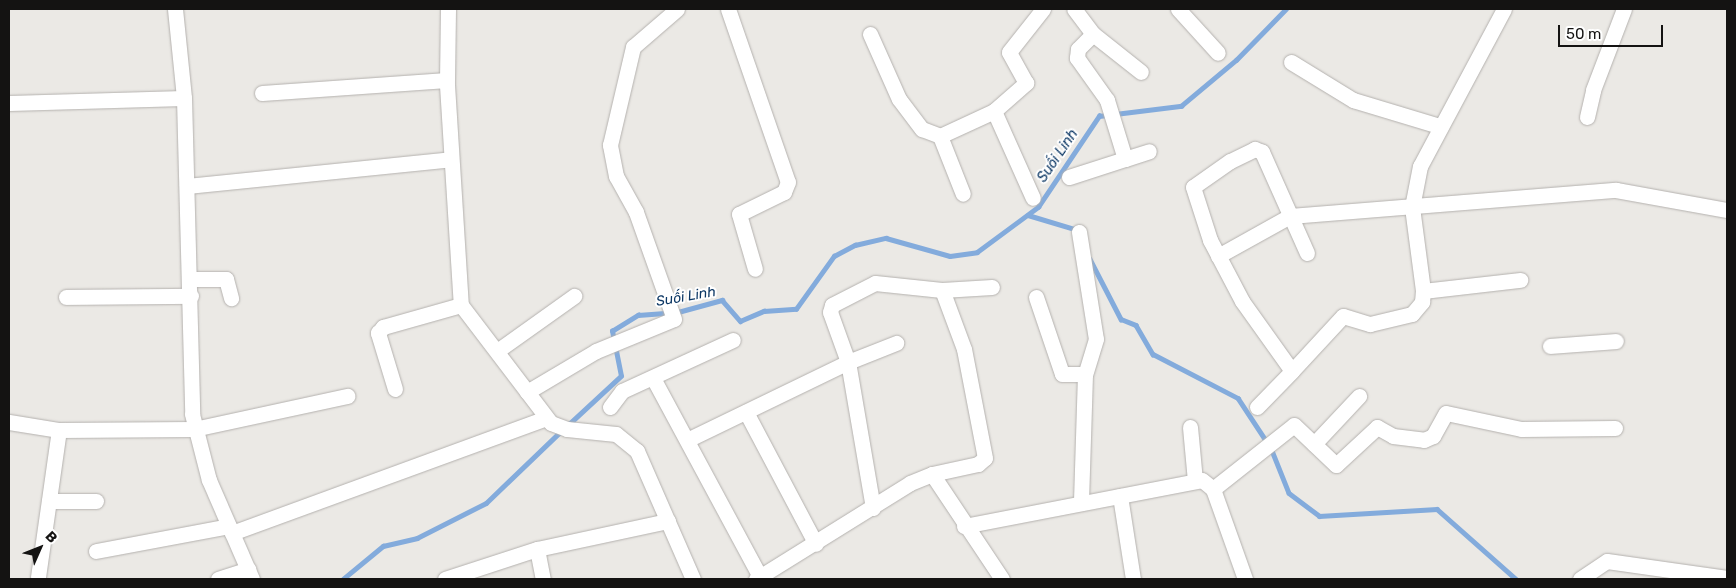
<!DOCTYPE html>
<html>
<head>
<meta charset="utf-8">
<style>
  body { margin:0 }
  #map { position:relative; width:1736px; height:588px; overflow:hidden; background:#ebe9e5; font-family:Rubik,sans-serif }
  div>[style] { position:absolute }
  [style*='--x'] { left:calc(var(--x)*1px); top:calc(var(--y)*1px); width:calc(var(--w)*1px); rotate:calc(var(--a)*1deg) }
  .stream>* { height:4.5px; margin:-2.25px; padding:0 2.25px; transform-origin:2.25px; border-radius:2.25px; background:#83abdc }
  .roads { filter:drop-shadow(0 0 1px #b4b1ae) drop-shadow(0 0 1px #b4b1ae) }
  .street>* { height:15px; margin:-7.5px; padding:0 7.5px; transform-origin:7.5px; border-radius:7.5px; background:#fff }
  span { translate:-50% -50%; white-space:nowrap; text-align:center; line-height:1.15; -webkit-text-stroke:4px #fff; paint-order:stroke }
  .water-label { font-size:14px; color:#0c3764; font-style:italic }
  .frame { position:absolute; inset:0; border:10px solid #141312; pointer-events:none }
  .north { position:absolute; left:15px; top:523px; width:50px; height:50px; -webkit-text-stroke:4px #fff; paint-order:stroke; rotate:46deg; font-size:14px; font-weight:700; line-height:20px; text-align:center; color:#141312 }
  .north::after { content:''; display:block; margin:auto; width:18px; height:22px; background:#141312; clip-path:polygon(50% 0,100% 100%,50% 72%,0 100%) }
  .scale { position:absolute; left:1558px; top:25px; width:105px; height:22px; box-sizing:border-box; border:2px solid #141312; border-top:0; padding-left:6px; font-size:15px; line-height:18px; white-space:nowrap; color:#141312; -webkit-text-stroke:4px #fff; paint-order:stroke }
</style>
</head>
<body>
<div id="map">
  <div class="stream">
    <div style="--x:1028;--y:215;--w:52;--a:16.7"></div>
    <div style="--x:1090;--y:259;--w:68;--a:62.7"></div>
    <div style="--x:1121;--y:319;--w:16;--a:22"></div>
    <div style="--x:1136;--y:325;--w:34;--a:60"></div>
    <div style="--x:1153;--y:354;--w:96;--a:27.4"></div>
    <div style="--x:1238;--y:398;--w:53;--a:56.6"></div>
    <div style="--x:568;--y:425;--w:72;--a:-42.8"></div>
    <div style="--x:621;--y:376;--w:46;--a:-101.3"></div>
    <div style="--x:612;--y:331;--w:31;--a:-32"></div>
    <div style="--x:638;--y:315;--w:40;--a:-4.3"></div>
    <div style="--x:678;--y:312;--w:46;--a:-15.3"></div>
    <div style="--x:722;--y:300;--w:28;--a:49"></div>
    <div style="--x:740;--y:321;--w:26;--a:-23"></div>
    <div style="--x:764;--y:311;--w:32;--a:-4"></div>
    <div style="--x:796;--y:309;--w:65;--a:-54.4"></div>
    <div style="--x:834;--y:256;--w:24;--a:-28"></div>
    <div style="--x:855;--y:245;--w:32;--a:-13"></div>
    <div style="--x:886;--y:238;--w:66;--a:15.7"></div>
    <div style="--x:950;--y:256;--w:27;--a:-8"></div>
    <div style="--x:977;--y:252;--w:76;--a:-36.4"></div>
    <div style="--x:1038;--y:207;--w:110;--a:-56.2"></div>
    <div style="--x:1099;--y:116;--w:83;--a:-7"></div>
    <div style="--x:1181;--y:106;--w:72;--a:-39.9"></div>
    <div style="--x:1236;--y:60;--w:71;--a:-45.6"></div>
    <div style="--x:1271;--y:448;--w:48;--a:68.2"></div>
    <div style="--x:1289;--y:493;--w:38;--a:37"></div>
    <div style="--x:1319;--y:516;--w:118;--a:-3.4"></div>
    <div style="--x:1437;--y:509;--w:106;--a:41.5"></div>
    <div style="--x:343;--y:579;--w:52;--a:-39.5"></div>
    <div style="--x:383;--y:546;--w:35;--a:-13"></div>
    <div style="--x:417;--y:538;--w:77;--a:-26.9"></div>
    <div style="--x:486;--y:503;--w:105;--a:-43.8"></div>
  </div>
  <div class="roads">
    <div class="street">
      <div style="--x:175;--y:9;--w:89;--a:84.2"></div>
      <div style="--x:184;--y:98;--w:316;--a:88.5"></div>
      <div style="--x:192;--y:414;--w:68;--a:75.6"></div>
      <div style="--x:209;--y:480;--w:108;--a:66.5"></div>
      <div style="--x:448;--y:9;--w:76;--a:90.8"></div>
      <div style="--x:447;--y:85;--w:220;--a:86.4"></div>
      <div style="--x:461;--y:305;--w:148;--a:52.7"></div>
      <div style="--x:551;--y:423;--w:17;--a:21"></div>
      <div style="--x:567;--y:429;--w:49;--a:5.8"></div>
      <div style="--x:616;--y:434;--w:27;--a:39"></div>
      <div style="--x:637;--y:451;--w:140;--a:66.4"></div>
      <div style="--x:728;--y:9;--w:183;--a:70.9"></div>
      <div style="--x:788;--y:182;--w:11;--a:112"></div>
      <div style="--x:784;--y:192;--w:50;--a:153.9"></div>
      <div style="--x:739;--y:214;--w:57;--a:73.8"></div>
      <div style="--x:1178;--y:9;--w:59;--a:47.7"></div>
      <div style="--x:1504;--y:9;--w:178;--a:118.1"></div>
      <div style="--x:1420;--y:166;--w:42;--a:101"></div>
      <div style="--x:1412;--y:207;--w:85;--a:82.5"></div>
      <div style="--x:1423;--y:291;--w:98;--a:-6.5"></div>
      <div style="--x:870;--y:34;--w:71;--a:66"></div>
      <div style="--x:899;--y:99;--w:38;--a:53"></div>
      <div style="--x:922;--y:129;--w:19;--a:21"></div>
      <div style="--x:940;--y:136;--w:60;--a:-24.8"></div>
      <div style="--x:994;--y:111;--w:95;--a:65.9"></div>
      <div style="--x:1093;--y:34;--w:61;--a:38.4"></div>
      <div style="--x:1291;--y:62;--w:73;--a:31.5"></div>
      <div style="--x:1353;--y:100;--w:90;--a:16.8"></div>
      <div style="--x:262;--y:93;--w:185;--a:-4"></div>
      <div style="--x:9;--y:103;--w:175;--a:-1.6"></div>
      <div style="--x:994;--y:111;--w:43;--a:-41.2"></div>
      <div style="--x:1026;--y:83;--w:35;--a:-119"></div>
      <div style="--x:1009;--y:52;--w:55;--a:-51.7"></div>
      <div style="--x:1587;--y:117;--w:28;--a:-77"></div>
      <div style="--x:1593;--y:90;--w:87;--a:-69.1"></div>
      <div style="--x:940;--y:136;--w:62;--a:68.4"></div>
      <div style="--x:1125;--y:159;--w:25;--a:-18"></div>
      <div style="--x:1069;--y:177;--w:59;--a:-17.8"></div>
      <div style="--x:1125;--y:159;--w:62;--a:-107"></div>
      <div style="--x:1107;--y:100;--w:52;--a:-125.5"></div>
      <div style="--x:1077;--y:58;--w:9;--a:-84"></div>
      <div style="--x:1078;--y:49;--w:21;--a:-45"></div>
      <div style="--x:1093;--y:34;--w:31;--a:-127"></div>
      <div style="--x:187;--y:186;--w:265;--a:-5.8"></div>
      <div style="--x:1079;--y:232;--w:108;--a:81"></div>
      <div style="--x:1096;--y:339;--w:37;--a:107"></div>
      <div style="--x:1307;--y:253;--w:111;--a:-114"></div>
      <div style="--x:1262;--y:152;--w:8;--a:-157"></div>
      <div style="--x:1255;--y:149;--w:28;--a:154"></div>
      <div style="--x:1230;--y:161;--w:45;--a:144.9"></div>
      <div style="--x:1193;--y:187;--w:56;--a:72.2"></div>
      <div style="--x:1210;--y:240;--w:69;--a:62.3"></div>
      <div style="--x:1242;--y:301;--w:86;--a:54.5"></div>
      <div style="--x:1292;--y:371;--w:75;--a:-47.2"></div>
      <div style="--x:1343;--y:316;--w:28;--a:17"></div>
      <div style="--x:1370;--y:324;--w:43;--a:-13.4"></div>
      <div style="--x:1412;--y:314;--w:16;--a:-50"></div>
      <div style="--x:1422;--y:302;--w:11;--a:-85"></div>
      <div style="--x:1218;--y:256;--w:82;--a:-29.1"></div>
      <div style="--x:1290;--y:216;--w:327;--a:-4.6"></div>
      <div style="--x:1616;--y:190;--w:113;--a:10.2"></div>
      <div style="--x:190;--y:279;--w:36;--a:0"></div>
      <div style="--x:226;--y:279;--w:20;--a:75"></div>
      <div style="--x:66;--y:297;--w:125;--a:-0.5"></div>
      <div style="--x:1036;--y:297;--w:81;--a:71.3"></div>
      <div style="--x:1062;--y:374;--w:23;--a:0"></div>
      <div style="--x:1085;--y:374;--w:129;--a:91.8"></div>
      <div style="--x:1550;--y:346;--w:66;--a:-4.3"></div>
      <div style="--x:497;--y:351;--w:95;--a:-35.5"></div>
      <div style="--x:653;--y:378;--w:226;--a:61.7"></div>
      <div style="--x:395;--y:389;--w:59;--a:-106.9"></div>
      <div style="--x:378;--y:333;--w:8;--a:-50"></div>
      <div style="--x:383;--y:327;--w:81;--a:-15.8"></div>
      <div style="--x:527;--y:392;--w:80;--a:-30.7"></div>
      <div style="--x:596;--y:351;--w:84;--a:-22.3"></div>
      <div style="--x:674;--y:319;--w:114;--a:-109.6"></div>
      <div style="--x:636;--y:212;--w:41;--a:-119.1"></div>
      <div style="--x:616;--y:176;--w:32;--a:-101"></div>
      <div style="--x:610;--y:145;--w:101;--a:-76.8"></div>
      <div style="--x:633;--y:47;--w:58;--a:-40.8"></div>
      <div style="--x:610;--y:407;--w:20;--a:-53"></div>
      <div style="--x:622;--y:391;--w:122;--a:-24.7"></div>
      <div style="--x:1257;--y:407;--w:50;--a:-45.8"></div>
      <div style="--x:746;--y:412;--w:149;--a:62.1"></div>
      <div style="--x:9;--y:422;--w:51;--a:9.1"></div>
      <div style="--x:59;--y:430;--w:135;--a:-0.4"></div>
      <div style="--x:194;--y:429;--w:157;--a:-12.2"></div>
      <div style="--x:1190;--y:427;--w:54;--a:84.7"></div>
      <div style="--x:687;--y:440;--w:179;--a:-25.8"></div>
      <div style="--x:848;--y:362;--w:52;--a:-21.6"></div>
      <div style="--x:1314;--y:444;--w:66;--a:-46.8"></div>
      <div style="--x:932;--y:474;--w:47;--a:-12.3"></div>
      <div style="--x:978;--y:464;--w:9;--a:-41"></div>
      <div style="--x:985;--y:458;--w:111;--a:-100.9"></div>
      <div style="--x:964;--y:349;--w:63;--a:-110.4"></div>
      <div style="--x:1213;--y:489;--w:103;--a:-38.3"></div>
      <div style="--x:1294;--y:425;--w:58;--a:43.6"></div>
      <div style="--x:1336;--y:465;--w:56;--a:-42.8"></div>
      <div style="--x:1377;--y:427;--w:18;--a:29"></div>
      <div style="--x:1393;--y:436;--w:31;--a:7"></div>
      <div style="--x:1424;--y:440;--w:10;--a:-24"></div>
      <div style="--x:1433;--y:436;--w:26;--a:-61"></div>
      <div style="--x:1446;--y:413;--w:77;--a:12"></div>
      <div style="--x:1521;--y:429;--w:94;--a:-0.6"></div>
      <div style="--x:1120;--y:496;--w:84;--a:81.1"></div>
      <div style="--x:49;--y:501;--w:47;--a:0"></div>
      <div style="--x:873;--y:508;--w:148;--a:-99.7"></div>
      <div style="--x:848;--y:362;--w:53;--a:-109.8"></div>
      <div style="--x:830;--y:312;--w:7;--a:-74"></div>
      <div style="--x:832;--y:305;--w:48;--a:-27.1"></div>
      <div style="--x:875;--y:283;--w:67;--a:6"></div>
      <div style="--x:942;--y:290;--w:50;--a:-3.4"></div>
      <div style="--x:964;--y:526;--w:242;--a:-10.9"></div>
      <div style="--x:1202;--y:480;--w:14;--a:39"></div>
      <div style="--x:1213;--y:489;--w:96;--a:70.4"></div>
      <div style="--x:232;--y:533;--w:334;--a:-20.1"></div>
      <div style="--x:537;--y:549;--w:31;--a:79"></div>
      <div style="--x:96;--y:551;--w:135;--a:-10.6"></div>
      <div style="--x:38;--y:577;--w:148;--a:-81.9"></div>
      <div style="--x:218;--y:579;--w:32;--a:-18"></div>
      <div style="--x:445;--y:579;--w:97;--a:-18.1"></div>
      <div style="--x:537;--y:549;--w:134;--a:-12.1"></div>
      <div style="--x:756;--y:579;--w:181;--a:-31.9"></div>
      <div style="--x:910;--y:483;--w:24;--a:-22"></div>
      <div style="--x:932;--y:474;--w:126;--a:56.3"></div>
      <div style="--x:1580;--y:579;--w:32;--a:-34"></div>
      <div style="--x:1607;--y:561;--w:121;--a:8.1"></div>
    </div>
  </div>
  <div class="water-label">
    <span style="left:1058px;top:156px;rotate:-56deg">Suối Linh</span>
    <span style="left:686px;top:297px;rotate:-10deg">Suối Linh</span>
  </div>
  <div class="frame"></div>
  <div class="north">B</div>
  <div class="scale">50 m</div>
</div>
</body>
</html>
